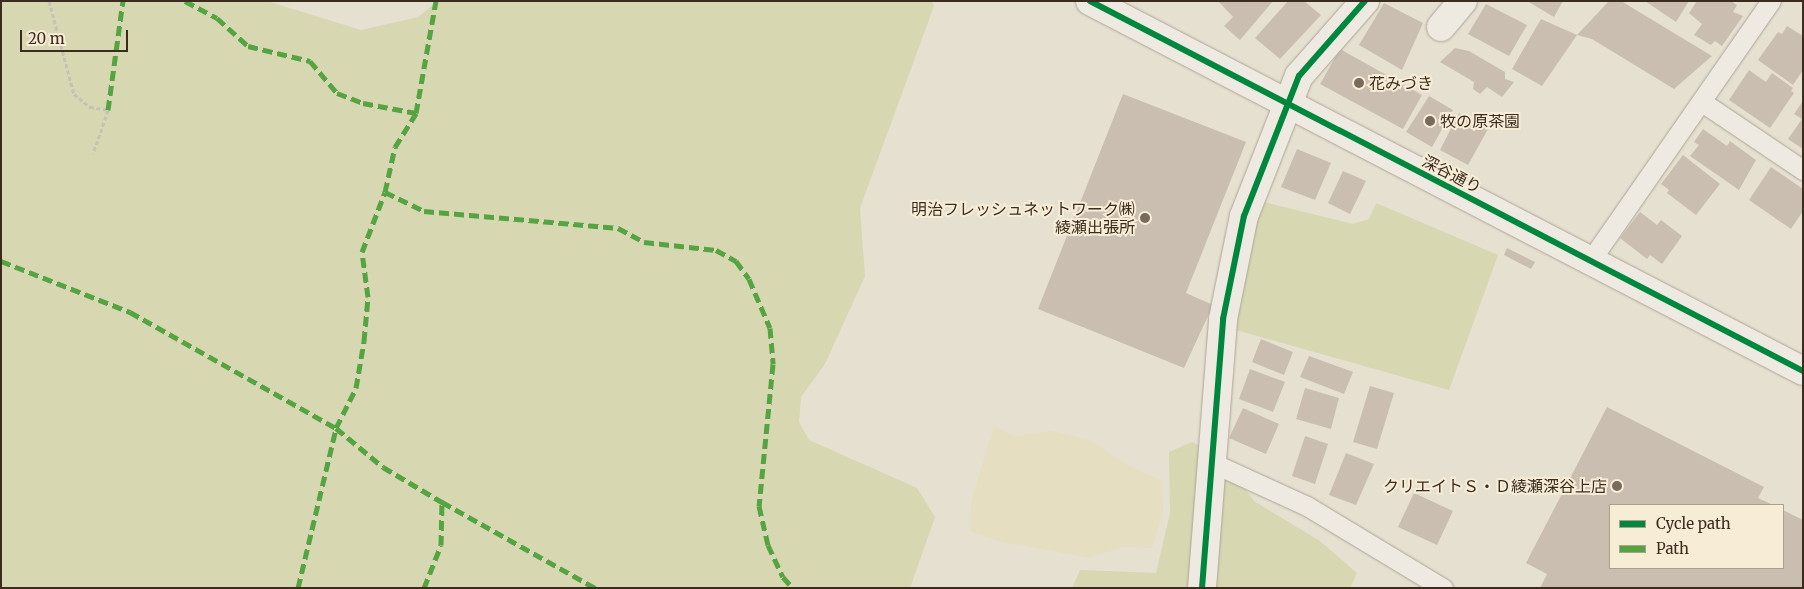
<!DOCTYPE html>
<html>
<head>
<meta charset="utf-8">
<style>
  body { margin:0 }
  #map { position:relative; width:1804px; height:589px; overflow:hidden; background:#e6e0d0; font-family:Merriweather,"Noto Sans JP",serif }
  div>[style] { position:absolute }
  [style*='--x'] { left:calc(var(--x)*1px); top:calc(var(--y)*1px); width:calc(var(--w)*1px); rotate:calc(var(--a)*1deg) }
  .farmland>* { inset:0; background:#e6dec0 }
  .green>* { inset:0; background:#d7d7b2 }
  .building>* { inset:0; background:#cabeb0 }
  .path>* { height:3px; margin-top:-1.5px; transform-origin:0; background:repeating-linear-gradient(90deg,#c7c1b8 0 4px,transparent 0 6.5px) }
  .roads { filter:drop-shadow(0 0 1px #aca498) drop-shadow(0 0 1px #aca498) }
  .service>* { height:19px; margin:-9.5px; padding:0 9.5px; transform-origin:9.5px; border-radius:9.5px; background:#eeeae1 }
  .minor>* { height:28px; margin:-14px; padding:0 14px; transform-origin:14px; border-radius:14px; background:#eeeae1 }
  .tertiary>* { height:28px; margin:-14px; padding:0 14px; transform-origin:14px; border-radius:14px; background:#eeeae1 }
  .quiet>* { height:5px; margin-top:-2.5px; transform-origin:0; background:repeating-linear-gradient(90deg,#54a441 0 10px,transparent 0 15px) }
  .cycleway>* { height:6px; margin:-3px; padding:0 3px; transform-origin:3px; border-radius:3px; background:#00873e }
  .dots>* { width:14px; height:14px; translate:-50% -50%; box-sizing:border-box; border:2px solid #f7edd6; border-radius:50% }
  span { translate:-50% -50%; white-space:nowrap; text-align:center; line-height:1.15; -webkit-text-stroke:4px #f7edd6; paint-order:stroke }
  .poi-label { font-size:16px; color:#3c2c1f }
  .left { translate:0 -50%; text-align:left }
  .right { translate:-100% -50%; text-align:right }
  .street-label { font-size:16px; color:#3c2c1f }
  .frame { position:absolute; inset:0; border:2px solid #3c2c1f; pointer-events:none }
  .legend { position:absolute; left:1609px; top:504px; width:175px; height:65px; box-sizing:border-box; background:#f7edd6; border:1px solid #aca08d; margin:0; padding:6px 9px; list-style:none; font-size:15px; color:#3c2c1f }
  .legend li { display:flex; align-items:center; gap:10px; height:25px }
  .legend b { width:25px; border:1px solid #aca08d }
  .scale { position:absolute; left:20px; top:30px; width:108px; height:22px; box-sizing:border-box; border:2px solid #3c2c1f; border-top:0; padding-left:6px; font-size:15px; line-height:18px; white-space:nowrap; color:#3c2c1f; -webkit-text-stroke:4px #f7edd6; paint-order:stroke }
</style>
</head>
<body>
<div id="map">
  <div class="farmland">
    <div style="clip-path:polygon(994px 426px,1014px 436px,1051px 431px,1090px 440px,1126px 464px,1162px 481px,1163px 511px,1152px 548px,1123px 547px,1089px 558px,997px 541px,970px 531px,971px 502px)"></div>
  </div>
  <div class="green">
    <div style="clip-path:polygon(1px 1px,267px 1px,361px 30px,418px 17px,438px 1px,932px 1px,934px 6px,860px 208px,865px 276px,825px 364px,801px 397px,799px 422px,809px 440px,917px 488px,935px 517px,910px 588px,1px 588px)"></div>
    <div style="clip-path:polygon(1264px 202px,1353px 224px,1369px 219px,1376px 203px,1498px 255px,1449px 390px,1236px 330px,1256px 222px)"></div>
    <div style="clip-path:polygon(1192px 442px,1222px 456px,1254px 501px,1320px 541px,1357px 573px,1350px 588px,1072px 588px,1080px 570px,1156px 573px,1170px 513px,1169px 452px)"></div>
  </div>
  <div class="building">
    <div style="clip-path:polygon(1218px 1px,1273px 1px,1240px 40px,1224px 26px,1233px 17px)"></div>
    <div style="clip-path:polygon(1288px 1px,1304px 1px,1321px 15px,1280px 59px,1255px 38px)"></div>
    <div style="clip-path:polygon(1527px 1px,1563px 1px,1554px 17px)"></div>
    <div style="clip-path:polygon(1609px 1px,1621px 1px,1712px 56px,1674px 89px,1592px 39px,1577px 35px,1542px 86px,1512px 69px,1541px 19px,1577px 35px)"></div>
    <div style="clip-path:polygon(1645px 1px,1689px 1px,1676px 22px)"></div>
    <div style="clip-path:polygon(1697px 1px,1731px 1px,1737px 5px,1733px 12px,1743px 16px,1722px 46px,1715px 41px,1711px 45px,1694px 35px,1702px 24px,1689px 13px)"></div>
    <div style="clip-path:polygon(1384px 3px,1423px 23px,1402px 70px,1359px 45px)"></div>
    <div style="clip-path:polygon(1486px 4px,1527px 25px,1509px 56px,1468px 34px)"></div>
    <div style="clip-path:polygon(1787px 26px,1803px 36px,1803px 70px,1793px 85px,1758px 60px,1778px 32px,1782px 34px)"></div>
    <div style="clip-path:polygon(1455px 48px,1469px 51px,1505px 72px,1505px 79px,1514px 82px,1502px 97px,1487px 87px,1480px 94px,1473px 89px,1474px 82px,1440px 62px)"></div>
    <div style="clip-path:polygon(1340px 49px,1422px 95px,1403px 129px,1320px 84px)"></div>
    <div style="clip-path:polygon(1749px 70px,1766px 82px,1772px 73px,1793px 88px,1791px 91px,1794px 93px,1770px 128px,1729px 100px)"></div>
    <div style="clip-path:polygon(1123px 94px,1246px 142px,1186px 293px,1213px 305px,1184px 368px,1038px 309px)"></div>
    <div style="clip-path:polygon(1429px 96px,1453px 110px,1432px 147px,1406px 132px)"></div>
    <div style="clip-path:polygon(1803px 101px,1803px 149px,1788px 139px,1802px 119px,1794px 114px)"></div>
    <div style="clip-path:polygon(1459px 113px,1488px 129px,1468px 165px,1440px 150px)"></div>
    <div style="clip-path:polygon(1703px 129px,1727px 146px,1730px 141px,1756px 160px,1739px 190px,1690px 156px,1699px 145px,1694px 142px)"></div>
    <div style="clip-path:polygon(1297px 149px,1331px 163px,1315px 200px,1281px 187px)"></div>
    <div style="clip-path:polygon(1683px 155px,1720px 184px,1696px 215px,1667px 193px,1669px 190px,1661px 184px)"></div>
    <div style="clip-path:polygon(1771px 167px,1803px 189px,1803px 211px,1791px 229px,1749px 200px)"></div>
    <div style="clip-path:polygon(1343px 171px,1366px 181px,1350px 214px,1328px 203px)"></div>
    <div style="clip-path:polygon(1640px 212px,1657px 225px,1661px 220px,1682px 236px,1662px 264px,1650px 255px,1647px 259px,1620px 238px)"></div>
    <div style="clip-path:polygon(1507px 248px,1535px 262px,1531px 269px,1504px 255px)"></div>
    <div style="clip-path:polygon(1261px 339px,1293px 352px,1284px 375px,1252px 362px)"></div>
    <div style="clip-path:polygon(1309px 356px,1353px 372px,1344px 394px,1300px 377px)"></div>
    <div style="clip-path:polygon(1250px 369px,1285px 382px,1273px 412px,1239px 399px)"></div>
    <div style="clip-path:polygon(1370px 386px,1394px 393px,1377px 449px,1353px 442px)"></div>
    <div style="clip-path:polygon(1305px 388px,1339px 398px,1331px 429px,1296px 419px)"></div>
    <div style="clip-path:polygon(1607px 407px,1764px 487px,1758px 498px,1773px 505px,1610px 505px,1610px 568px,1783px 568px,1783px 510px,1803px 520px,1803px 588px,1540px 588px,1547px 574px,1526px 563px)"></div>
    <div style="clip-path:polygon(1243px 408px,1279px 424px,1266px 454px,1229px 438px)"></div>
    <div style="clip-path:polygon(1305px 436px,1328px 444px,1315px 484px,1292px 476px)"></div>
    <div style="clip-path:polygon(1346px 453px,1374px 464px,1356px 505px,1329px 495px)"></div>
    <div style="clip-path:polygon(1414px 493px,1453px 511px,1437px 545px,1398px 527px)"></div>
  </div>
  <div class="path">
    <div style="--x:49;--y:1;--w:96;--a:75"></div>
    <div style="--x:74;--y:94;--w:21;--a:39"></div>
    <div style="--x:90;--y:107;--w:18;--a:9"></div>
    <div style="--x:108;--y:110;--w:46;--a:108.8"></div>
  </div>
  <div class="roads">
    <div class="service">
      <div style="--x:1702;--y:102;--w:122;--a:34"></div>
      <div style="--x:1590;--y:261;--w:317;--a:-55.2"></div>
      <div style="--x:1213;--y:463;--w:103;--a:24.6"></div>
      <div style="--x:1307;--y:506;--w:159;--a:31.1"></div>
    </div>
    <div class="minor">
      <div style="--x:1441;--y:27;--w:34;--a:-50"></div>
      <div style="--x:1202;--y:588;--w:270;--a:-85.5"></div>
      <div style="--x:1223;--y:319;--w:105;--a:-78.5"></div>
      <div style="--x:1244;--y:216;--w:150;--a:-68.6"></div>
      <div style="--x:1299;--y:76;--w:100;--a:-48.7"></div>
    </div>
    <div class="tertiary">
      <div style="--x:1090;--y:1;--w:803;--a:27.43"></div>
    </div>
  </div>
  <div class="quiet">
    <div style="--x:185;--y:1;--w:36;--a:28"></div>
    <div style="--x:217;--y:18;--w:42;--a:42.1"></div>
    <div style="--x:248;--y:46;--w:64;--a:13.6"></div>
    <div style="--x:310;--y:61;--w:42;--a:49.8"></div>
    <div style="--x:337;--y:93;--w:28;--a:21"></div>
    <div style="--x:363;--y:103;--w:54;--a:10.7"></div>
    <div style="--x:416;--y:113;--w:114;--a:-79.9"></div>
    <div style="--x:108;--y:110;--w:110;--a:-82.2"></div>
    <div style="--x:385;--y:192;--w:43;--a:26"></div>
    <div style="--x:424;--y:211;--w:195;--a:5"></div>
    <div style="--x:618;--y:228;--w:30;--a:28"></div>
    <div style="--x:644;--y:242;--w:72;--a:6.3"></div>
    <div style="--x:716;--y:250;--w:23;--a:29"></div>
    <div style="--x:736;--y:261;--w:22;--a:54"></div>
    <div style="--x:749;--y:279;--w:53;--a:66.8"></div>
    <div style="--x:770;--y:328;--w:36;--a:85"></div>
    <div style="--x:773;--y:364;--w:143;--a:95.6"></div>
    <div style="--x:759;--y:506;--w:40;--a:77"></div>
    <div style="--x:768;--y:545;--w:35;--a:65"></div>
    <div style="--x:783;--y:577;--w:15;--a:48"></div>
    <div style="--x:1;--y:261;--w:139;--a:21.6"></div>
    <div style="--x:130;--y:312;--w:236;--a:29.4"></div>
    <div style="--x:336;--y:428;--w:45;--a:-63.4"></div>
    <div style="--x:356;--y:388;--w:48;--a:-80.3"></div>
    <div style="--x:364;--y:341;--w:44;--a:-84.8"></div>
    <div style="--x:368;--y:297;--w:45;--a:-97.6"></div>
    <div style="--x:362;--y:252;--w:64;--a:-69"></div>
    <div style="--x:385;--y:192;--w:46;--a:-77.5"></div>
    <div style="--x:395;--y:147;--w:40;--a:-58"></div>
    <div style="--x:298;--y:588;--w:164;--a:-76.6"></div>
    <div style="--x:336;--y:428;--w:61;--a:39.7"></div>
    <div style="--x:383;--y:467;--w:69;--a:30.7"></div>
    <div style="--x:424;--y:588;--w:46;--a:-68.4"></div>
    <div style="--x:441;--y:545;--w:43;--a:-88.7"></div>
    <div style="--x:442;--y:502;--w:176;--a:29.3"></div>
  </div>
  <div class="cycleway">
    <div style="--x:1090;--y:1;--w:803;--a:27.43"></div>
    <div style="--x:1202;--y:588;--w:270;--a:-85.5"></div>
    <div style="--x:1223;--y:319;--w:105;--a:-78.5"></div>
    <div style="--x:1244;--y:216;--w:150;--a:-68.6"></div>
    <div style="--x:1299;--y:76;--w:100;--a:-48.7"></div>
  </div>
  <div class="dots">
    <div style="left:1359px;top:83px;background:#786b5d"></div>
    <div style="left:1430px;top:121px;background:#786b5d"></div>
    <div style="left:1145px;top:218px;background:#786b5d"></div>
    <div style="left:1617px;top:486px;background:#786b5d"></div>
  </div>
  <div class="poi-label">
    <span class="left" style="left:1369px;top:83px">花みづき</span>
    <span class="left" style="left:1440px;top:121px">牧の原茶園</span>
    <span class="right" style="left:1135px;top:218px">明治フレッシュネットワーク㈱<br>綾瀬出張所</span>
    <span class="right" style="left:1607px;top:486px">クリエイトＳ・Ｄ綾瀬深谷上店</span>
  </div>
  <div class="street-label">
    <span style="left:1452px;top:174px;rotate:27deg">深谷通り</span>
  </div>
  <div class="frame"></div>
  <ul class="legend">
  <li><b style="height:6px;background:#00873e"></b>Cycle path</li>
  <li><b style="height:6px;background:#54a441"></b>Path</li>
  </ul>
  <div class="scale">20 m</div>
</div>
</body>
</html>
